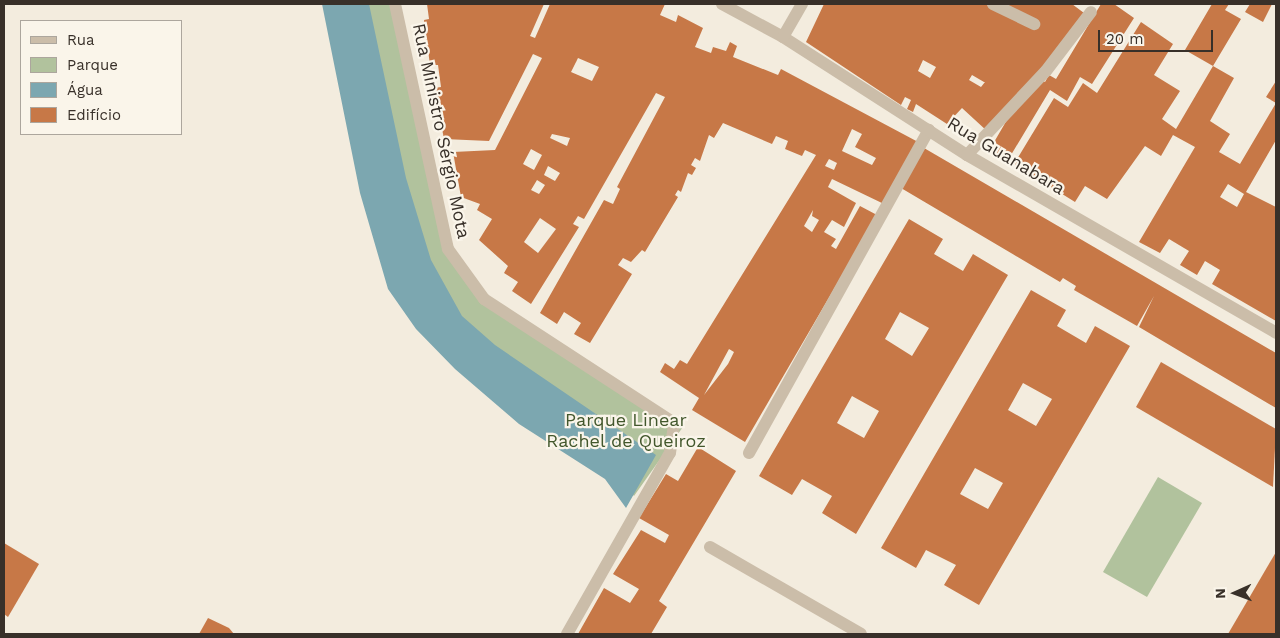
<!DOCTYPE html>
<html>
<head>
<meta charset="utf-8">
<style>
  body { margin:0 }
  #map { position:relative; width:1280px; height:638px; overflow:hidden; background:#f3ecde; font-family:"Work Sans",sans-serif }
  div>[style] { position:absolute }
  [style*='--x'] { left:calc(var(--x)*1px); top:calc(var(--y)*1px); width:calc(var(--w)*1px); rotate:calc(var(--a)*1deg) }
  .green>* { inset:0; background:#b1c29d }
  .water>* { inset:0; background:#7ca7b0 }
  .building>* { inset:0; background:#c77847 }
  .lane>* { height:12px; margin:-6px; padding:0 6px; transform-origin:6px; border-radius:6px; background:#cbbda9 }
  .street>* { height:12px; margin:-6px; padding:0 6px; transform-origin:6px; border-radius:6px; background:#cbbda9 }
  span { translate:-50% -50%; white-space:nowrap; text-align:center; line-height:1.15; -webkit-text-stroke:4.5px #faf5ea; paint-order:stroke }
  .street-label { font-size:18px; color:#383029 }
  .park-label { font-size:18px; color:#42572c }
  .frame { position:absolute; inset:0; border:5px solid #383029; pointer-events:none }
  .legend { position:absolute; left:20px; top:20px; width:162px; height:115px; box-sizing:border-box; background:#faf5ea; border:1px solid #aca69d; margin:0; padding:6px 9px; list-style:none; font-size:15px; color:#383029 }
  .legend li { display:flex; align-items:center; gap:10px; height:25px }
  .legend b { width:25px; border:1px solid #aca69d }
  .north { position:absolute; left:1210px; top:568px; width:50px; height:50px; -webkit-text-stroke:4px #faf5ea; paint-order:stroke; rotate:268deg; font-size:14px; font-weight:700; line-height:20px; text-align:center; color:#383029 }
  .north::after { content:''; display:block; margin:auto; width:18px; height:22px; background:#383029; clip-path:polygon(50% 0,100% 100%,50% 72%,0 100%) }
  .scale { position:absolute; left:1098px; top:30px; width:115px; height:22px; box-sizing:border-box; border:2px solid #383029; border-top:0; padding-left:6px; font-size:15px; line-height:18px; white-space:nowrap; color:#383029; -webkit-text-stroke:4px #faf5ea; paint-order:stroke }
</style>
</head>
<body>
<div id="map">
  <div class="green">
    <div style="clip-path:polygon(331px 4px,395px 4px,448px 249px,477px 289px,685px 424px,634px 496px,607px 465px,444px 345px)"></div>
    <div style="clip-path:polygon(1158px 477px,1202px 503px,1147px 597px,1103px 572px)"></div>
  </div>
  <div class="water">
    <div style="clip-path:polygon(322px 4px,369px 4px,406px 178px,431px 260px,462px 316px,495px 345px,656px 455px,626px 508px,605px 479px,519px 424px,455px 369px,416px 329px,388px 289px,360px 193px)"></div>
  </div>
  <div class="building">
    <div style="clip-path:polygon(evenodd,427px 4px,544px 4px,530px 36px,535px 38px,550px 4px,665px 4px,660px 15px,676px 22px,678px 15px,703px 28px,695px 47px,711px 53px,713px 47px,726px 51px,730px 42px,737px 46px,733px 57px,778px 75px,781px 69px,920px 143px,884px 204px,832px 179px,828px 187px,856px 203px,844px 227px,832px 220px,824px 232px,836px 239px,831px 246px,836px 249px,860px 206px,877px 215px,745px 442px,692px 410px,699px 398px,660px 372px,665px 363px,674px 369px,680px 360px,687px 364px,816px 155px,805px 150px,802px 156px,785px 149px,788px 141px,776px 136px,772px 144px,723px 123px,714px 138px,709px 135px,700px 161px,695px 158px,691px 165px,696px 168px,692px 175px,688px 173px,681px 192px,678px 190px,675px 195px,678px 197px,645px 252px,642px 250px,631px 262px,623px 258px,618px 265px,632px 274px,590px 343px,574px 334px,581px 323px,564px 312px,557px 324px,540px 313px,604px 200px,613px 204px,620px 189px,617px 187px,665px 97px,656px 93px,584px 219px,578px 216px,573px 224px,579px 227px,531px 304px,512px 291px,518px 282px,504px 273px,508px 266px,479px 240px,492px 219px,477px 210px,480px 204px,461px 197px,453px 152px,495px 150px,542px 58px,533px 54px,489px 141px,444px 139px,434px 88px,441px 87px,438px 65px,430px 65px,424px 20px,429px 19px,427px 4px,578px 58px,599px 67px,592px 81px,571px 72px,578px 58px,427px 4px,852px 129px,862px 134px,855px 147px,876px 158px,872px 165px,842px 151px,852px 129px,427px 4px,552px 134px,570px 138px,567px 146px,550px 138px,552px 134px,427px 4px,531px 149px,542px 155px,534px 170px,523px 164px,531px 149px,427px 4px,829px 159px,837px 163px,834px 170px,825px 166px,829px 159px,427px 4px,548px 166px,560px 173px,555px 181px,544px 175px,548px 166px,427px 4px,537px 180px,545px 185px,539px 194px,531px 190px,537px 180px,427px 4px,813px 210px,812px 216px,819px 220px,812px 232px,804px 226px,813px 210px,427px 4px,540px 218px,556px 229px,538px 253px,524px 242px,540px 218px,427px 4px,729px 349px,734px 352px,728px 364px,704px 395px,729px 349px)"></div>
    <div style="clip-path:polygon(evenodd,824px 4px,985px 4px,1034px 29px,1004px 4px,1072px 4px,1084px 13px,1077px 31px,987px 131px,962px 108px,947px 124px,916px 104px,913px 112px,907px 109px,911px 100px,905px 97px,901px 105px,806px 42px,824px 4px,923px 60px,936px 67px,930px 78px,918px 71px,923px 60px,824px 4px,972px 75px,984px 82px,985px 82px,981px 87px,969px 80px,972px 75px)"></div>
    <div style="clip-path:polygon(1101px 4px,1114px 4px,1134px 18px,1092px 84px,1080px 77px,1067px 101px,1050px 90px,1008px 160px,990px 149px,1018px 101px,1038px 78px,1045px 82px,1049px 75px,1056px 79px)"></div>
    <div style="clip-path:polygon(1212px 4px,1229px 4px,1225px 10px,1241px 19px,1213px 66px,1185px 50px)"></div>
    <div style="clip-path:polygon(1250px 4px,1272px 4px,1263px 22px,1245px 12px)"></div>
    <div style="clip-path:polygon(evenodd,1141px 22px,1173px 44px,1154px 75px,1180px 91px,1162px 119px,1176px 129px,1213px 66px,1234px 78px,1210px 121px,1230px 134px,1219px 152px,1240px 164px,1276px 103px,1266px 97px,1276px 81px,1276px 140px,1246px 192px,1276px 207px,1276px 321px,1212px 284px,1220px 270px,1205px 261px,1197px 275px,1180px 265px,1189px 251px,1169px 239px,1160px 253px,1139px 242px,1195px 147px,1173px 135px,1161px 156px,1145px 146px,1107px 199px,1085px 186px,1075px 202px,1014px 164px,1054px 98px,1068px 107px,1083px 83px,1097px 93px,1141px 22px,1228px 184px,1244px 194px,1237px 207px,1220px 197px,1228px 184px)"></div>
    <div style="clip-path:polygon(924px 148px,1276px 353px,1276px 408px,1139px 327px,1154px 296px,1137px 326px,1074px 290px,1076px 286px,1063px 278px,1060px 282px,901px 188px)"></div>
    <div style="clip-path:polygon(evenodd,909px 219px,943px 239px,934px 254px,963px 271px,973px 254px,1008px 275px,856px 534px,822px 513px,832px 496px,802px 479px,792px 495px,759px 476px,909px 219px,900px 312px,929px 328px,912px 356px,885px 339px,900px 312px,909px 219px,852px 396px,879px 411px,864px 438px,837px 423px,852px 396px)"></div>
    <div style="clip-path:polygon(evenodd,1031px 290px,1066px 310px,1057px 326px,1086px 343px,1095px 326px,1130px 346px,979px 605px,944px 585px,956px 565px,926px 550px,916px 568px,881px 548px,1031px 290px,1023px 383px,1052px 399px,1036px 426px,1008px 410px,1023px 383px,1031px 290px,975px 468px,1003px 483px,988px 509px,960px 494px,975px 468px)"></div>
    <div style="clip-path:polygon(1161px 362px,1276px 429px,1273px 487px,1136px 407px)"></div>
    <div style="clip-path:polygon(698px 447px,736px 471px,659px 601px,667px 607px,651px 634px,578px 634px,604px 588px,630px 603px,639px 589px,613px 574px,641px 530px,665px 543px,669px 535px,639px 518px,666px 474px,678px 481px)"></div>
    <div style="clip-path:polygon(4px 543px,39px 564px,8px 617px,4px 614px)"></div>
    <div style="clip-path:polygon(1276px 552px,1276px 634px,1228px 634px)"></div>
    <div style="clip-path:polygon(208px 618px,229px 628px,234px 634px,199px 634px)"></div>
  </div>
  <div class="lane">
    <div style="--x:993;--y:4;--w:46;--a:26"></div>
    <div style="--x:967;--y:155;--w:115;--a:-46.8"></div>
    <div style="--x:1046;--y:71;--w:74;--a:-52.7"></div>
    <div style="--x:749;--y:453;--w:370;--a:-60.9"></div>
    <div style="--x:567;--y:634;--w:208;--a:-60.4"></div>
    <div style="--x:670;--y:453;--w:30;--a:-82"></div>
  </div>
  <div class="street">
    <div style="--x:395;--y:4;--w:251;--a:77.8"></div>
    <div style="--x:448;--y:249;--w:62;--a:54.2"></div>
    <div style="--x:484;--y:299;--w:227;--a:33.1"></div>
    <div style="--x:722;--y:4;--w:69;--a:28.4"></div>
    <div style="--x:783;--y:37;--w:219;--a:32.7"></div>
    <div style="--x:967;--y:155;--w:357;--a:29.9"></div>
    <div style="--x:783;--y:37;--w:38;--a:-60"></div>
    <div style="--x:710;--y:547;--w:174;--a:29.9"></div>
  </div>
  <div class="street-label">
    <span style="left:441px;top:131px;rotate:78deg">Rua Ministro Sérgio Mota</span>
    <span style="left:1006px;top:156px;rotate:31deg">Rua Guanabara</span>
  </div>
  <div class="park-label">
    <span style="left:626px;top:431px">Parque Linear<br>Rachel de Queiroz</span>
  </div>
  <div class="frame"></div>
  <ul class="legend">
  <li><b style="height:6px;background:#cbbda9"></b>Rua</li>
  <li><b style="height:14px;background:#b1c29d"></b>Parque</li>
  <li><b style="height:14px;background:#7ca7b0"></b>Água</li>
  <li><b style="height:14px;background:#c77847"></b>Edifício</li>
  </ul>
  <div class="north">N</div>
  <div class="scale">20 m</div>
</div>
</body>
</html>
